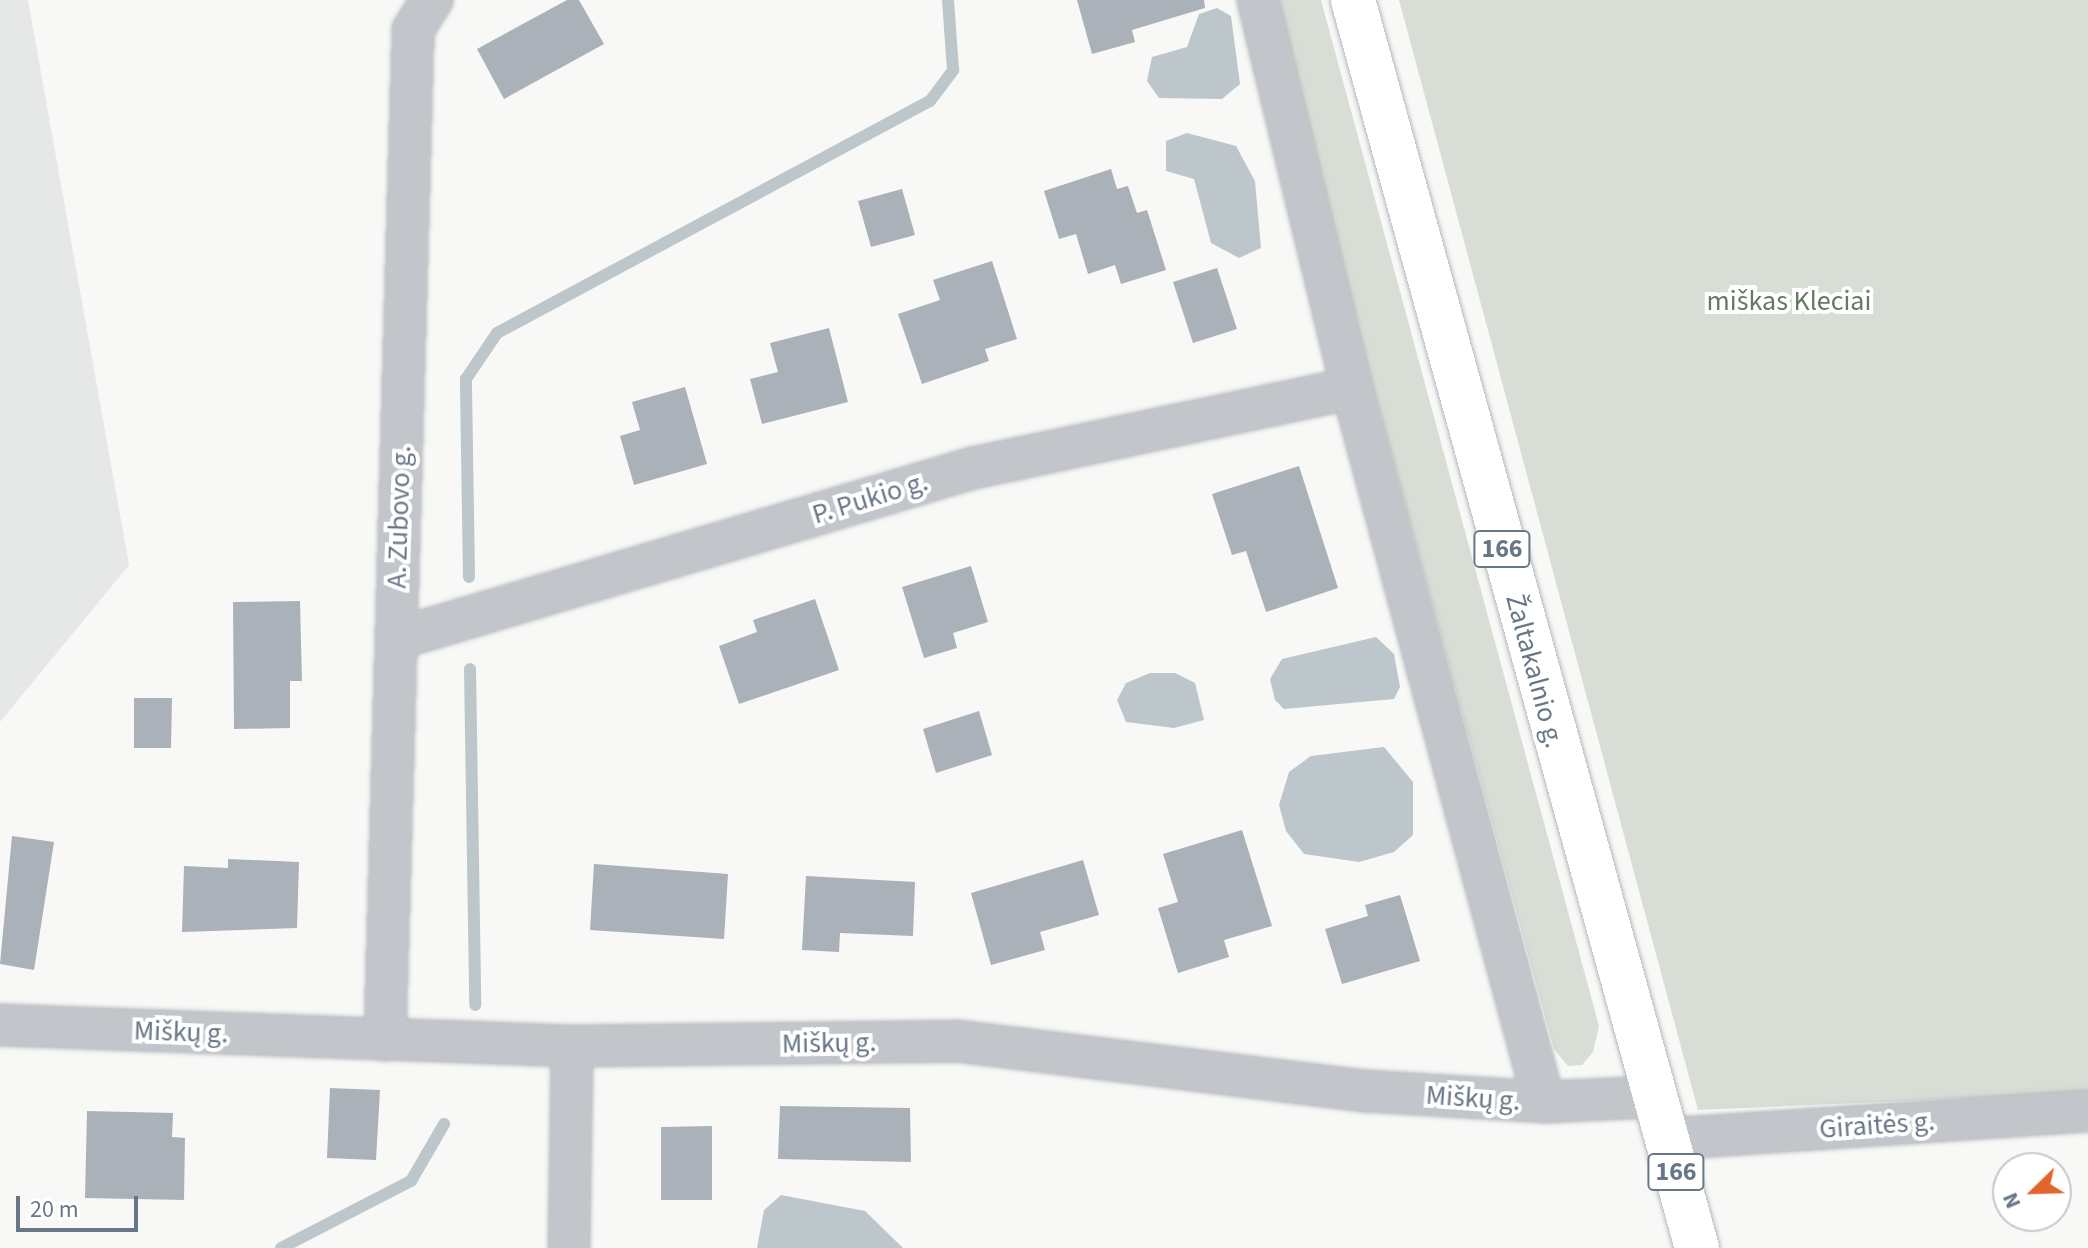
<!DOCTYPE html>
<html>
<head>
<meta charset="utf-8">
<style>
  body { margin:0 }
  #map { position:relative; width:2088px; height:1248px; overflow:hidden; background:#f8f9f6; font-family:"Source Sans 3",sans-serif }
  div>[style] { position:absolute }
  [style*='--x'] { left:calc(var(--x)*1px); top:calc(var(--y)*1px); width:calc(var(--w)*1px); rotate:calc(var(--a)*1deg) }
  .built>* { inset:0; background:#e6e8e7 }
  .green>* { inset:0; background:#d8ded5 }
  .water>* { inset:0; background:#bcc6cb }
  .stream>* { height:12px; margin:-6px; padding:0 6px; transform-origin:6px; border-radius:6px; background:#bcc6cb }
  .building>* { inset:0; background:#aab1b8 }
  .roads { filter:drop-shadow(0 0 2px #b5b9be) drop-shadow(0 0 2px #b5b9be) }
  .street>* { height:40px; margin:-20px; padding:0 20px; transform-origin:20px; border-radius:20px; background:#c2c5ca }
  .primary>* { height:44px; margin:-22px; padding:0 22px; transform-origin:22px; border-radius:22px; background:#fff }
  span { translate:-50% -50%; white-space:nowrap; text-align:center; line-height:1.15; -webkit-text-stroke:8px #fff; paint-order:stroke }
  .shield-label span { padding:2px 6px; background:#fff; border:2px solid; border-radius:6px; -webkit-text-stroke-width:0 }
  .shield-label { font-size:26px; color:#687787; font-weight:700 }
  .park-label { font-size:28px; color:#667963 }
  .street-label { font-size:28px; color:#687787 }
  .north { position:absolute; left:1992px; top:1152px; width:80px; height:80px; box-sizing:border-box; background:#fff; border:2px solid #c3c9cf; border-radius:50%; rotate:247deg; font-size:22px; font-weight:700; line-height:32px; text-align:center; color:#687787 }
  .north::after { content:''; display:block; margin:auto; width:28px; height:36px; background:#e1662e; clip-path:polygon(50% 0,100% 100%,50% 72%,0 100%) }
  .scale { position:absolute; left:16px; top:1196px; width:122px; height:36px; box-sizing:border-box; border:4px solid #687787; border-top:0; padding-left:10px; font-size:24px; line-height:28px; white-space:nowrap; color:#687787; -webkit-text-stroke:6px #fff; paint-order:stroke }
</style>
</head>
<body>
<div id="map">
  <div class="built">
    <div style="clip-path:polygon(0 0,28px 0,129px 565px,0 722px)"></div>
  </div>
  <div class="green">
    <div style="clip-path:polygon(1279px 0,1321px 0,1599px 1026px,1593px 1052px,1582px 1065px,1568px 1066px,1554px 1049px,1370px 376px)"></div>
    <div style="clip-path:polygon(1399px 0,2088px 0,2088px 1093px,1698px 1110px)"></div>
  </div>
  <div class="water">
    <div style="clip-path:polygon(1217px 8px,1231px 16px,1240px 84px,1222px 99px,1159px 98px,1147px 81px,1152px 57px,1187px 47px,1199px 14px)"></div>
    <div style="clip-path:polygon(1187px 133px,1236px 146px,1255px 181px,1261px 248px,1239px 258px,1211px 243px,1194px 179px,1166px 171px,1166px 141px)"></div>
    <div style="clip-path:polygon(1376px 637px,1394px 654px,1400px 687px,1394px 699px,1284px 709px,1275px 700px,1270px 679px,1282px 659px)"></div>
    <div style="clip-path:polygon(1150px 673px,1175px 673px,1195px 683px,1204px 720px,1174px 728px,1126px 722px,1117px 700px,1126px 683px)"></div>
    <div style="clip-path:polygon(1384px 747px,1413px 782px,1413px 835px,1394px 852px,1359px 862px,1304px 854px,1286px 831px,1279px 805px,1289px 772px,1311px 756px)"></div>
    <div style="clip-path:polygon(781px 1195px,865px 1211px,903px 1248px,757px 1248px,764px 1210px)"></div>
  </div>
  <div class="stream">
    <div style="--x:469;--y:577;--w:198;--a:-90.9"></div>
    <div style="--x:466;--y:379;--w:55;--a:-56"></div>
    <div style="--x:497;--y:333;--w:491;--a:-28.2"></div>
    <div style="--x:930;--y:101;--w:39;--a:-53"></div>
    <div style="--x:953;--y:70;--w:70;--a:-94.1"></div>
    <div style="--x:470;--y:669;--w:336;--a:89.1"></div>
    <div style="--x:281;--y:1248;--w:146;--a:-27.3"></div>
    <div style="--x:411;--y:1181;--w:66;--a:-59.9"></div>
  </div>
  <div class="building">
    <div style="clip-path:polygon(567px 0,579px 0,604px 44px,504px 99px,477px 49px)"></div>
    <div style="clip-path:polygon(1077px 0,1204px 0,1205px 8px,1132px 30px,1135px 42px,1092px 54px)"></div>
    <div style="clip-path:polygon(1111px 169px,1117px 189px,1128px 186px,1137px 213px,1147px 210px,1166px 270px,1121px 284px,1115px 265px,1088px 274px,1076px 234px,1059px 239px,1044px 191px)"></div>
    <div style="clip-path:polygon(902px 189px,915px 235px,871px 247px,858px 201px)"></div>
    <div style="clip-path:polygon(992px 261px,1017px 339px,985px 349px,989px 361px,922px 384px,898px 314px,940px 300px,933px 280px)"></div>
    <div style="clip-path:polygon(1217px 268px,1237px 329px,1193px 343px,1173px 282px)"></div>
    <div style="clip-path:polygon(829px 328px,848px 402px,762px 424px,750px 379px,778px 372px,770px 343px)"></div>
    <div style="clip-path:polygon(685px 387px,707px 464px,634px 485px,620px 436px,640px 430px,632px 402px)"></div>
    <div style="clip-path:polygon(1299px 466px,1338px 588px,1266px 612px,1246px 551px,1232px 555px,1212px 494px)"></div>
    <div style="clip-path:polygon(971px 566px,988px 622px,953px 633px,957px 648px,924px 658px,902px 587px)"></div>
    <div style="clip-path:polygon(815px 599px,839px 670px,739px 704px,719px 646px,757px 632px,753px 620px)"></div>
    <div style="clip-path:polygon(300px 601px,302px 681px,290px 681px,290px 728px,234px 729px,233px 602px)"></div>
    <div style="clip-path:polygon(134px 698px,172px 698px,171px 748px,134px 748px)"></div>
    <div style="clip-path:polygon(979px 711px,992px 755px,936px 773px,923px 729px)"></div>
    <div style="clip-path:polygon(1242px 830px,1272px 926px,1224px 940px,1229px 957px,1178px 973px,1158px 908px,1178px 902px,1163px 854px)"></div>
    <div style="clip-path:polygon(12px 836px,54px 842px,34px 970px,0 964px)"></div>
    <div style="clip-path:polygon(228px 859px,299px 862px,297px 928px,182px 932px,184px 866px,228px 868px)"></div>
    <div style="clip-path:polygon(1083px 860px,1099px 915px,1040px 932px,1045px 950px,991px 965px,971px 893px)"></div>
    <div style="clip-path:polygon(594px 864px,728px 874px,724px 939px,590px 930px)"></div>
    <div style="clip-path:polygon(806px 876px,915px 882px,913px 936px,840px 933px,839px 952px,802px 950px)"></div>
    <div style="clip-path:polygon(1400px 895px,1420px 961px,1342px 984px,1325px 929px,1368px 916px,1365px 905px)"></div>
    <div style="clip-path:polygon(330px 1088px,380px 1090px,376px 1160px,327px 1158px)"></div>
    <div style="clip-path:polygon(780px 1106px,910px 1108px,911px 1162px,778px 1159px)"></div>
    <div style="clip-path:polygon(87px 1111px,173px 1113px,172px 1137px,185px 1138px,184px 1200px,85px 1198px)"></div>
    <div style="clip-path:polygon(712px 1126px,712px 1200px,661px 1200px,661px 1127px)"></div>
  </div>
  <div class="roads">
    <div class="street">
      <div style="--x:1258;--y:0;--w:399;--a:76.4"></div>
      <div style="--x:1352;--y:388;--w:739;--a:74.95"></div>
      <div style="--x:396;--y:639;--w:602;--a:-16.51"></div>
      <div style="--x:973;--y:468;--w:387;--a:-11.9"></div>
      <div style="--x:0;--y:1025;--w:572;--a:2.1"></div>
      <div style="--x:572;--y:1046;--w:385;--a:-0.7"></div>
      <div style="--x:957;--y:1041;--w:412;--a:7"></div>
      <div style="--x:1366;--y:1091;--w:178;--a:3.5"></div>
      <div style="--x:1544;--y:1102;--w:110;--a:-2.6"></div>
      <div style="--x:385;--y:1040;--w:1010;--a:-88.41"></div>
      <div style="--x:413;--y:30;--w:36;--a:-58"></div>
      <div style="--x:1666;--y:1139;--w:423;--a:-3.8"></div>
      <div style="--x:569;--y:1248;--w:202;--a:-89.1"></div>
    </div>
    <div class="primary">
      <div style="--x:1353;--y:0;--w:1295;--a:74.59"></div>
    </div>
  </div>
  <div class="shield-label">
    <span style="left:1502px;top:549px">166</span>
    <span style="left:1676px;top:1172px">166</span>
  </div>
  <div class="park-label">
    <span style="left:1789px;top:301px">miškas Kleciai</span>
  </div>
  <div class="street-label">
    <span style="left:870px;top:498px;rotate:-17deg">P. Pukio g.</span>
    <span style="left:399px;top:517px;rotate:-88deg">A. Zubovo g.</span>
    <span style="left:1535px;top:671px;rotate:75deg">Žaltakalnio g.</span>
    <span style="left:181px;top:1032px;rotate:2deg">Miškų g.</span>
    <span style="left:829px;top:1043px;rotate:-1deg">Miškų g.</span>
    <span style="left:1473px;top:1098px;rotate:4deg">Miškų g.</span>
    <span style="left:1877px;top:1125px;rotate:-4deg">Giraitės g.</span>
  </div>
  <div class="north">N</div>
  <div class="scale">20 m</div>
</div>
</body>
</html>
